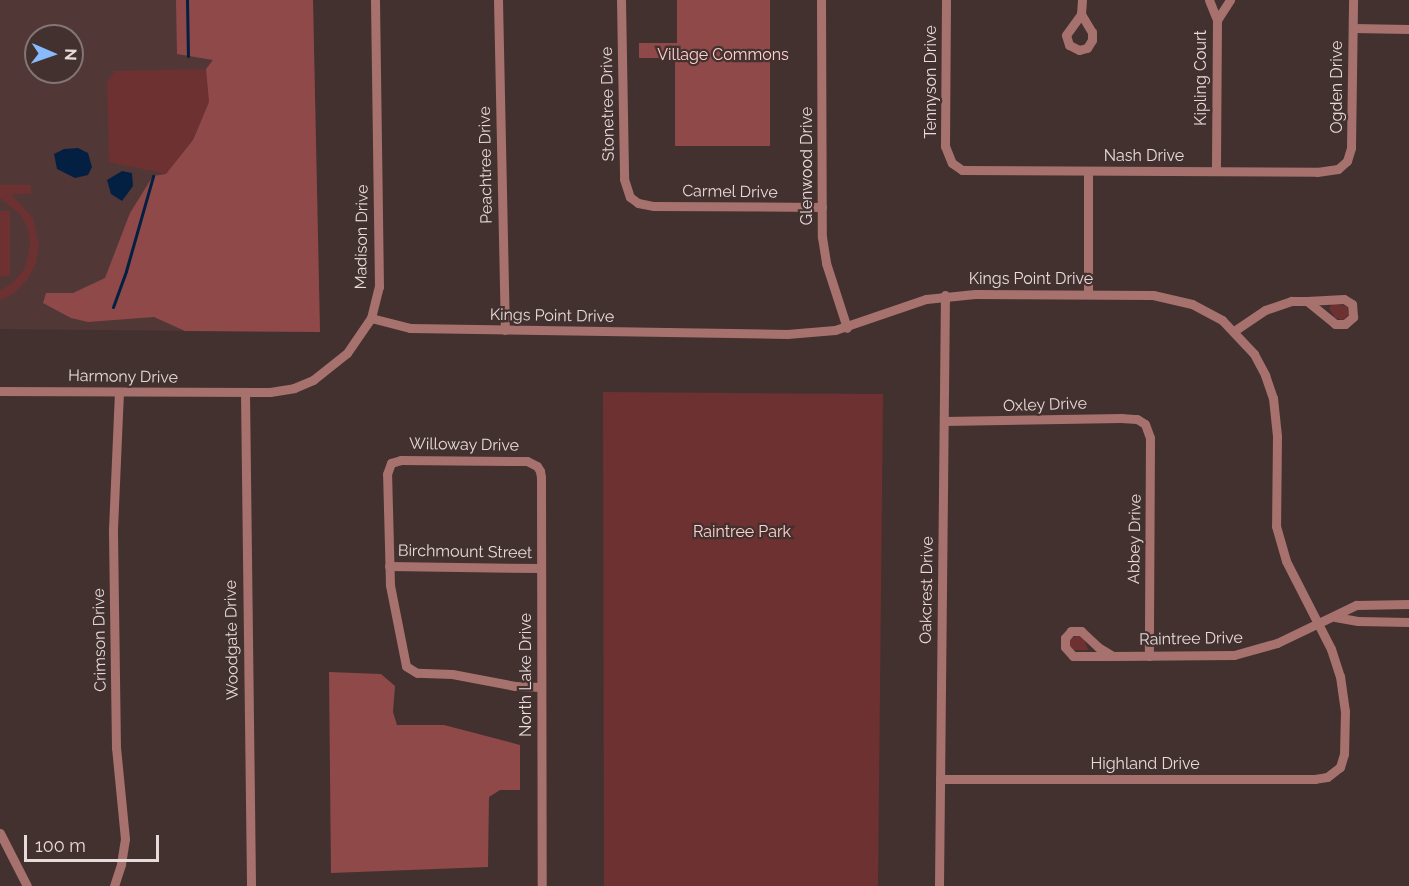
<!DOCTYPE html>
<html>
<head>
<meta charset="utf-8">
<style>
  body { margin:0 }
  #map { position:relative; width:1409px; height:886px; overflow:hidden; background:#433130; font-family:Raleway,sans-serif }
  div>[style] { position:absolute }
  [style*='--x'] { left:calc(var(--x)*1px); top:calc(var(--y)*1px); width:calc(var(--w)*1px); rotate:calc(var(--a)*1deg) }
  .built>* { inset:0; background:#513837 }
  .green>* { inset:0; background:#6d3131 }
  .forest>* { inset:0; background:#8f4948 }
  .water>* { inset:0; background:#032043 }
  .stream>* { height:3px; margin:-1.5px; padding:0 1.5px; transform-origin:1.5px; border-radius:1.5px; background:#032043 }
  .street>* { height:9px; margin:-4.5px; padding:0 4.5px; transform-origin:4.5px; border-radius:4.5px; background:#a7716e }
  span { translate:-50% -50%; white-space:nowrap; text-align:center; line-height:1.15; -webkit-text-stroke:4.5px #433130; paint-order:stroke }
  .park-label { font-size:16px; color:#fed2cf }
  .street-label { font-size:16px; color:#e6dada }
  .north { position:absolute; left:24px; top:24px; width:60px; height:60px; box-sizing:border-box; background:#433130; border:2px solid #847574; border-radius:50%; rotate:92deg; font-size:16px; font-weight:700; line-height:24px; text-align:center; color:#e6dada }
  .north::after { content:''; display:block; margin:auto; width:21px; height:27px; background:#89bafc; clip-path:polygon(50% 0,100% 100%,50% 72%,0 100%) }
  .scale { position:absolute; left:24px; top:835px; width:135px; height:27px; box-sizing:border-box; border:3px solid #e6dada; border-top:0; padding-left:8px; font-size:18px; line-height:21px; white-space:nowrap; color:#e6dada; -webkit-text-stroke:4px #433130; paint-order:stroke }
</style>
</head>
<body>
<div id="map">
  <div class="built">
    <div style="clip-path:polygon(evenodd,0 0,313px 0,320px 332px,0 329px,0 0,36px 36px,72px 36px,72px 72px,36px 72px,36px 36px)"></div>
  </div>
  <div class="green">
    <div style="clip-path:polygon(206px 69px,209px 102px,193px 140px,166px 174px,109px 162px,107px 81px,115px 71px)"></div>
    <div style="clip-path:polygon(0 185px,31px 185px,31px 194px,11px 194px,33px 218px,39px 245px,36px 263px,27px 280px,14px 293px,0 300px,0 291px,15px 281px,25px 268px,30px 245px,28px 229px,21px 215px,0 198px)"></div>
    <div style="clip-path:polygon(0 211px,10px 211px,10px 276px,0 276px)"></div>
    <div style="clip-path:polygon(1332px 304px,1347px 306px,1349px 315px,1343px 320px,1335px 318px,1329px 308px)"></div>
    <div style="clip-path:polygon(603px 392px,883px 394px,878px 886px,604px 886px)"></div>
    <div style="clip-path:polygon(1078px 635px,1084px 638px,1088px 650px,1074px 650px,1069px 645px,1070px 639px)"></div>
  </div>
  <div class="forest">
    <div style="clip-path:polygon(176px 0,313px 0,320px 332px,185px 331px,154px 317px,88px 322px,71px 318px,43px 303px,46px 293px,73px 293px,105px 278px,130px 213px,153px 176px,166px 174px,193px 140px,209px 102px,206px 69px,213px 60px,177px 54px)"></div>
    <div style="clip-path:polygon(677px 0,770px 0,770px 146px,675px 146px,675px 58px,639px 58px,639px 43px,677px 43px)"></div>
    <div style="clip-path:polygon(329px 672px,381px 674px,395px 686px,393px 712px,397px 725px,444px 725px,520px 745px,520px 790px,500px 790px,489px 797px,488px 867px,331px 873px)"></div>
  </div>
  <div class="water">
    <div style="clip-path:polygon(78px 148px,88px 153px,92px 167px,88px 175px,75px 178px,57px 169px,54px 154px,64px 149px)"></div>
    <div style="clip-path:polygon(122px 171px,132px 173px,133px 186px,122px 201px,111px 194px,107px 180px)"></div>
  </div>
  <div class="stream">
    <div style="--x:187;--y:0;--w:56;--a:89"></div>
    <div style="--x:113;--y:307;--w:38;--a:-70"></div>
    <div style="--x:126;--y:271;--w:99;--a:-74.1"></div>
  </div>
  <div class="street">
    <div style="--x:498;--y:0;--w:330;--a:88.8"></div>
    <div style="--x:621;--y:0;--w:179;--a:89"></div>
    <div style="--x:624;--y:179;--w:19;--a:72"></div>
    <div style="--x:630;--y:197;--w:10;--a:37"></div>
    <div style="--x:638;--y:203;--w:16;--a:11"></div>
    <div style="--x:654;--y:206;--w:168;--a:0.3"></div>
    <div style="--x:821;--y:0;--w:237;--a:89.8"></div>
    <div style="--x:822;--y:237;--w:26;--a:81"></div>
    <div style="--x:826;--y:263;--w:68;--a:72.1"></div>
    <div style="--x:946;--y:0;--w:146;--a:90.4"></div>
    <div style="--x:945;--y:146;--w:18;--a:68"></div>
    <div style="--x:952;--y:163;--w:12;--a:35"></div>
    <div style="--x:962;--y:170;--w:355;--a:0.3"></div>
    <div style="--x:1317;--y:172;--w:21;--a:-8"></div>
    <div style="--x:1338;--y:169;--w:12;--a:-42"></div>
    <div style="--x:1347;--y:161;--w:14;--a:-73"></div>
    <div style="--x:1351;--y:148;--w:148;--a:-89.2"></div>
    <div style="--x:1209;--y:0;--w:22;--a:68"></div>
    <div style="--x:1217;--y:20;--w:151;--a:90.4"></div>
    <div style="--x:1081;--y:14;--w:21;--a:59"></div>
    <div style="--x:1092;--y:32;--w:8;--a:90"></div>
    <div style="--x:1092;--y:40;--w:9;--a:122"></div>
    <div style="--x:1087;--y:48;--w:8;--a:166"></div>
    <div style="--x:1079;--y:50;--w:11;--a:-153"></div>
    <div style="--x:1069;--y:45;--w:10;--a:-107"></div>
    <div style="--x:1066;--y:35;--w:26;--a:-54"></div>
    <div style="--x:1081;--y:14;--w:14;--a:-86"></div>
    <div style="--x:1217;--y:20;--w:24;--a:-57"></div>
    <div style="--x:1353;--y:28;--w:56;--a:1"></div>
    <div style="--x:1088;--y:294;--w:123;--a:-90"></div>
    <div style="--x:371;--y:318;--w:40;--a:14.4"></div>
    <div style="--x:410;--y:328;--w:377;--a:0.9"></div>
    <div style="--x:787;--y:334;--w:48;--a:-4.8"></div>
    <div style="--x:835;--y:330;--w:96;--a:-18.8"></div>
    <div style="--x:926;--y:299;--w:49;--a:-5.8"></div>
    <div style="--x:975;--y:294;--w:178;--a:0.3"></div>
    <div style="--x:1153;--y:295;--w:40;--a:13"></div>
    <div style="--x:1192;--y:304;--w:34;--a:28"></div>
    <div style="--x:1222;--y:320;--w:47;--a:46.7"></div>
    <div style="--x:1254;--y:354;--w:24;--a:62"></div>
    <div style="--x:1265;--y:375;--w:24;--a:71"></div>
    <div style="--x:1273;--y:398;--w:38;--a:84"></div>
    <div style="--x:1277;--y:436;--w:90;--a:90.6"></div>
    <div style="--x:1276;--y:526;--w:36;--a:74"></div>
    <div style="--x:1286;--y:561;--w:99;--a:62.9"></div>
    <div style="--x:1331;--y:649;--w:28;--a:72"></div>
    <div style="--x:1340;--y:676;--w:35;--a:82"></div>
    <div style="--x:1345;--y:711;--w:43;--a:91.3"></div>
    <div style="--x:1344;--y:754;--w:14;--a:107"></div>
    <div style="--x:1340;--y:767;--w:16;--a:142"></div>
    <div style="--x:1327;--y:777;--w:12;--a:171"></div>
    <div style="--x:1315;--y:779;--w:375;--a:180"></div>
    <div style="--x:1234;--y:331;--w:37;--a:-34"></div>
    <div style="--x:1265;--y:310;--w:28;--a:-19"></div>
    <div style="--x:1291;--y:301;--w:16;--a:0"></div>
    <div style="--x:1307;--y:301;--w:36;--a:39"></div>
    <div style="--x:1335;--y:324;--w:10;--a:0"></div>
    <div style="--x:1345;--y:324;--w:11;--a:-41"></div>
    <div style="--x:1353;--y:317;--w:13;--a:-94"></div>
    <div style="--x:1352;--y:304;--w:9;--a:-148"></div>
    <div style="--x:1344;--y:299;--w:37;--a:177"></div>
    <div style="--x:0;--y:391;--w:270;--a:0.2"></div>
    <div style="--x:270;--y:392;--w:24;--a:-9"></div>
    <div style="--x:294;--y:388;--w:21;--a:-23"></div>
    <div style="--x:313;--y:380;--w:43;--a:-38.5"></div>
    <div style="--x:347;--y:353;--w:42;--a:-55.6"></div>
    <div style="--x:371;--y:318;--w:32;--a:-76"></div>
    <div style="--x:379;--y:287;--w:287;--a:-90.8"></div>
    <div style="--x:245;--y:393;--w:493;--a:89.3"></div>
    <div style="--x:944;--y:421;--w:177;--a:-1"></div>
    <div style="--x:1121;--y:418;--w:16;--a:4"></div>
    <div style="--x:1137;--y:419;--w:9;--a:32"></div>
    <div style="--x:1145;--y:424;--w:15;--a:70"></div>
    <div style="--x:1150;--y:438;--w:218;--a:90.3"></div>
    <div style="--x:389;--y:566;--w:152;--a:0.8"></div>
    <div style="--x:1335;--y:617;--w:23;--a:10"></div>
    <div style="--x:1358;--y:621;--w:51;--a:1.1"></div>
    <div style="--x:1113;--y:656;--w:40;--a:180"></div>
    <div style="--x:1073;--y:656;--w:12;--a:-132"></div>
    <div style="--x:1065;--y:647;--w:9;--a:-90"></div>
    <div style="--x:1065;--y:638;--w:9;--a:-49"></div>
    <div style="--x:1071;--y:631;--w:10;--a:0"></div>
    <div style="--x:1081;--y:631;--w:23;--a:43"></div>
    <div style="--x:1098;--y:647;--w:17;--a:31"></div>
    <div style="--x:1113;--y:656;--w:121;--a:-0.5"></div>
    <div style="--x:1234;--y:655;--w:45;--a:-15.6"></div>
    <div style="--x:1277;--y:643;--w:88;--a:-25.7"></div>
    <div style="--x:1356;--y:605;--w:53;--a:-1.1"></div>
    <div style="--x:541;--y:687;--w:26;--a:-178"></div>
    <div style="--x:515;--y:686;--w:64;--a:-169.2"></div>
    <div style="--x:452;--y:674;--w:35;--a:-178"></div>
    <div style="--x:417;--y:673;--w:13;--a:-148"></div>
    <div style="--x:406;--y:666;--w:83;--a:-101.2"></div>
    <div style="--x:390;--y:585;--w:111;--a:-91.5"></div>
    <div style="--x:387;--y:474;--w:12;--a:-70"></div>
    <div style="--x:391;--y:463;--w:10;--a:-17"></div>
    <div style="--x:401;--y:460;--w:126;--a:0.5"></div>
    <div style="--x:527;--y:461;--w:11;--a:27"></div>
    <div style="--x:537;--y:466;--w:6;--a:59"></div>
    <div style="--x:540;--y:471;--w:6;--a:81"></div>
    <div style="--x:541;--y:477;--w:409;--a:89.9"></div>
    <div style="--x:0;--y:833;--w:59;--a:63"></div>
    <div style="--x:114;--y:886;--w:23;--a:-72"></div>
    <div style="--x:121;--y:864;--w:25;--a:-81"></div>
    <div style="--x:125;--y:839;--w:91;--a:-95.6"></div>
    <div style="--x:116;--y:748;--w:219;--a:-90.8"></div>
    <div style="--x:113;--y:529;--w:137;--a:-87.5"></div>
    <div style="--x:939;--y:886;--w:591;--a:-89.42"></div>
  </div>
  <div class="park-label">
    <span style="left:723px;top:55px">Village Commons</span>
    <span style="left:742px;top:532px">Raintree Park</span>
  </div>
  <div class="street-label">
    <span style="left:1201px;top:78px;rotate:-90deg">Kipling Court</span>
    <span style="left:931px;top:82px;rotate:-90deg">Tennyson Drive</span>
    <span style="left:1337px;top:87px;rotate:-90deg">Ogden Drive</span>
    <span style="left:608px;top:104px;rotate:-91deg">Stonetree Drive</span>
    <span style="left:1144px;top:156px">Nash Drive</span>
    <span style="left:486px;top:165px;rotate:-91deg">Peachtree Drive</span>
    <span style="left:807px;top:166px;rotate:-90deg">Glenwood Drive</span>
    <span style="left:730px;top:192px;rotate:1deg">Carmel Drive</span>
    <span style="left:362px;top:237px;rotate:-89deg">Madison Drive</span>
    <span style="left:1031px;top:279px">Kings Point Drive</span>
    <span style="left:552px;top:316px;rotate:1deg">Kings Point Drive</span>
    <span style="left:123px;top:377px;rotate:1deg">Harmony Drive</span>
    <span style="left:1045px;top:405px;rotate:-2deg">Oxley Drive</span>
    <span style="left:464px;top:445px;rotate:1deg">Willoway Drive</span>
    <span style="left:1135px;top:539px;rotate:-89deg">Abbey Drive</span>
    <span style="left:465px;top:552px;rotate:1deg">Birchmount Street</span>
    <span style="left:927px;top:590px;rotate:-89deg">Oakcrest Drive</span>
    <span style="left:1191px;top:639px;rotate:-1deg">Raintree Drive</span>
    <span style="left:100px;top:640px;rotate:-91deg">Crimson Drive</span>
    <span style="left:232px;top:640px;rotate:-91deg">Woodgate Drive</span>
    <span style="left:526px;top:675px;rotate:-90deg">North Lake Drive</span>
    <span style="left:1145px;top:764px">Highland Drive</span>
  </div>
  <div class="north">N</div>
  <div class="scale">100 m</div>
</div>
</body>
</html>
